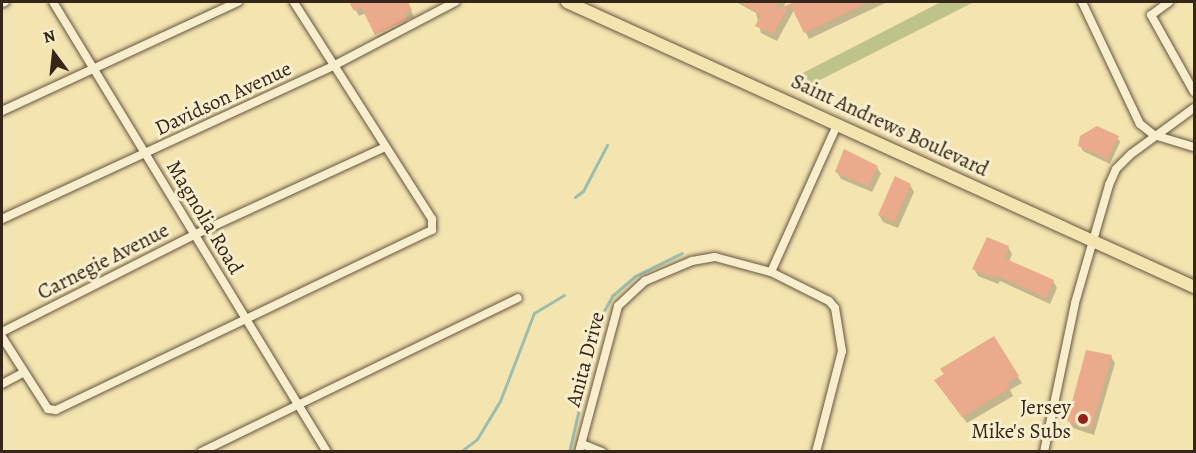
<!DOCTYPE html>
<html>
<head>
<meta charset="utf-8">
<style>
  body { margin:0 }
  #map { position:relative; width:1196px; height:453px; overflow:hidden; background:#f4e4b0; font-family:Alegreya,serif }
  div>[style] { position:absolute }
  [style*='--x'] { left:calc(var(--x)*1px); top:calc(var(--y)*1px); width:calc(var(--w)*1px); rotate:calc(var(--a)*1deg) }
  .green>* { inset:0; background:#bec389 }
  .shadow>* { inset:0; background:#0003 }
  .stream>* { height:3px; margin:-1.5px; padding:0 1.5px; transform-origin:1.5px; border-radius:1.5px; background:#9cbeae }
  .building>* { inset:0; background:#eaaa8b }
  .roads { filter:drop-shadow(0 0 2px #665640) drop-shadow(0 0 2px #665640) }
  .minor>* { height:8px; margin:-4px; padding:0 4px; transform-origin:4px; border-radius:4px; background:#f8edcc }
  .primary>* { height:12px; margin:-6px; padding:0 6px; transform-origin:6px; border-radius:6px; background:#f4e4b0 }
  .dots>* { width:16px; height:16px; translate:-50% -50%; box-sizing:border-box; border:3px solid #f8edcc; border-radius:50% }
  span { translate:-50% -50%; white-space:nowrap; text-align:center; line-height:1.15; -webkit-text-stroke:6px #f8edcc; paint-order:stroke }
  .street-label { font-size:21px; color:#36261a }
  .poi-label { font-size:21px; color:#36261a }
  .right { translate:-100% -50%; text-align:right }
  .frame { position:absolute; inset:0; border:3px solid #36261a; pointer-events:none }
  .north { position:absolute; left:24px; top:24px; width:60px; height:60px; -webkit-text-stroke:4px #f8edcc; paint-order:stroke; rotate:345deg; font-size:16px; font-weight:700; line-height:24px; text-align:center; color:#36261a }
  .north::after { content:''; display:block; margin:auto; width:21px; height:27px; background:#36261a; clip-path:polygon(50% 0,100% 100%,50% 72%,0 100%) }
</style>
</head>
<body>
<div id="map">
  <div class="green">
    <div style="clip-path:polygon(941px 2px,974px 2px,812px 84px,793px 78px)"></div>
  </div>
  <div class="shadow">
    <div style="clip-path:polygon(351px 2px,407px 2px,414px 17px,375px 33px,366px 13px,359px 16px)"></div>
    <div style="clip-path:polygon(736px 2px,786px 2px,783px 8px,797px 2px,887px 2px,809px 39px,794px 10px,777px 41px,761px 33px,756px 13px)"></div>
    <div style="clip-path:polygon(407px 21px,409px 27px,380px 41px,377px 36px)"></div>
    <div style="clip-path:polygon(1117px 137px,1120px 142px,1110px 164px,1083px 151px,1080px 145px)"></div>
    <div style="clip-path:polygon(877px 167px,881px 174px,872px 192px,841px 179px,837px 172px)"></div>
    <div style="clip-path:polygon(910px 185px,914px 192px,898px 228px,883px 222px,879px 215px)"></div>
    <div style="clip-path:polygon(1008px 247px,1012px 254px,1009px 262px,1053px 281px,1057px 288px,1050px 304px,1000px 281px,998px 284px,978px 276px,974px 269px)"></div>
    <div style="clip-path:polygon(1111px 357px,1115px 363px,1094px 435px,1073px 428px,1069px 421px)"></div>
    <div style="clip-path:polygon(1018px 377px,1022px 383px,1010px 390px,1013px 396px,967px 423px,936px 381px)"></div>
  </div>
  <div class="stream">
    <div style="--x:575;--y:197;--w:10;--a:-37"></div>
    <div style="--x:583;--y:191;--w:52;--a:-62.4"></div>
    <div style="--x:460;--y:452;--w:21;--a:-37"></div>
    <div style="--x:477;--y:439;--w:44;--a:-58.8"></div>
    <div style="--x:500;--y:401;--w:94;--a:-68.9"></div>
    <div style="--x:534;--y:313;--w:35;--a:-31"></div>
    <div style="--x:569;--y:452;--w:138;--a:-77"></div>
    <div style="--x:600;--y:318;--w:25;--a:-61"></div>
    <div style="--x:612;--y:296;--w:30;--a:-41"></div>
    <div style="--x:635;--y:276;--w:52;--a:-26.1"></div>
  </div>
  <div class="building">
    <div style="clip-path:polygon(349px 2px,408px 2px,412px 10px,404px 14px,407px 20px,375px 35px,361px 7px,354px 11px)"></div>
    <div style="clip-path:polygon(739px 2px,779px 2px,775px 10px,794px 2px,869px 2px,804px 33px,790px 4px,773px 34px,755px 26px,761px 15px)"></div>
    <div style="clip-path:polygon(1097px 126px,1119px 136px,1107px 159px,1078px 146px,1080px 136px)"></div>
    <div style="clip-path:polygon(844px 149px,878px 166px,868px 186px,835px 172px)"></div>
    <div style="clip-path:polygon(895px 176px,911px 184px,894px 222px,878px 215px)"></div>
    <div style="clip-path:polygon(987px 237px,1009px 246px,1004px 258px,1054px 280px,1046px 298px,996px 275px,994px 278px,972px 269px)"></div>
    <div style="clip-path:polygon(994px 336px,1019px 376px,1007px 383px,1010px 388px,962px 417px,934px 380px,944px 374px,940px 369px)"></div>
    <div style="clip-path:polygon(1086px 350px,1112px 355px,1091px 429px,1067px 421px)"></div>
  </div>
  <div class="roads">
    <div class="minor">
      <div style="--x:53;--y:2;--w:527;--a:58.66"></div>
      <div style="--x:1082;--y:2;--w:135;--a:64.6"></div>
      <div style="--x:1140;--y:124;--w:18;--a:38"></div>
      <div style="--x:1154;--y:135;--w:42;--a:16.7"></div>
      <div style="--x:1169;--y:2;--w:22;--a:144"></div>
      <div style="--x:1151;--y:15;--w:88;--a:60.8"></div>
      <div style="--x:2;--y:3;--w:3;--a:-18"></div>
      <div style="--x:2;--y:111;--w:260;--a:-24.8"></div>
      <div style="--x:2;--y:219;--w:367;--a:-24.8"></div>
      <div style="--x:335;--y:65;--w:136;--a:-27.7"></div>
      <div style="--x:771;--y:272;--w:163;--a:-65.8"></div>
      <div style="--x:2;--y:332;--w:217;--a:-26.8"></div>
      <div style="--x:196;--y:234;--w:208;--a:-24.7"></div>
      <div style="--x:2;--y:337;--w:85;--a:57.4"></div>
      <div style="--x:48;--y:409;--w:8;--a:7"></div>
      <div style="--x:56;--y:410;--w:417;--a:-25.6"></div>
      <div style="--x:432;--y:230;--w:11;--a:-90"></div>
      <div style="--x:432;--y:219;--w:257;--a:-122.5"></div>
      <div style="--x:2;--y:384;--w:24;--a:-28"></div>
      <div style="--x:582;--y:444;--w:22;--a:22"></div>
      <div style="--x:201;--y:452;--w:352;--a:-25.9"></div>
      <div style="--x:579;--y:452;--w:151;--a:-75"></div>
      <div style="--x:618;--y:306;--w:37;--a:-43"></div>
      <div style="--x:645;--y:281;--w:51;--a:-23.1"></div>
      <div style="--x:692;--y:261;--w:23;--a:-10"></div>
      <div style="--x:715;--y:257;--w:58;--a:15"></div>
      <div style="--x:771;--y:272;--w:65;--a:26.6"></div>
      <div style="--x:829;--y:301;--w:9;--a:49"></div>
      <div style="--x:835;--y:308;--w:44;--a:80.8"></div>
      <div style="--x:842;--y:351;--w:104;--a:104.4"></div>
      <div style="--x:1044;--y:452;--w:152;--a:-78.2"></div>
      <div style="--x:1075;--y:303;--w:123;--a:-73.9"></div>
      <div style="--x:1109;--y:185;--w:17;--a:-66"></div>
      <div style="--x:1116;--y:169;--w:21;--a:-45"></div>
      <div style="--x:1131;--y:154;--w:78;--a:-36.1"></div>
    </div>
    <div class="primary">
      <div style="--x:567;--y:2;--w:689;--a:24.44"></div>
    </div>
  </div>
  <div class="dots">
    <div style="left:1083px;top:419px;background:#8f2418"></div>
  </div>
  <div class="street-label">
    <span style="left:223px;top:98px;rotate:-25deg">Davidson Avenue</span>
    <span style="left:890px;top:125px;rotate:25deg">Saint Andrews Boulevard</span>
    <span style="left:205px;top:217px;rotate:59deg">Magnolia Road</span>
    <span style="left:103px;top:261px;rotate:-27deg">Carnegie Avenue</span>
    <span style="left:585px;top:359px;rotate:-75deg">Anita Drive</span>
  </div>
  <div class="poi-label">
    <span class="right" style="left:1071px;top:419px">Jersey<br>Mike's Subs</span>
  </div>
  <div class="frame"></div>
  <div class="north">N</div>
</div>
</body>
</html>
